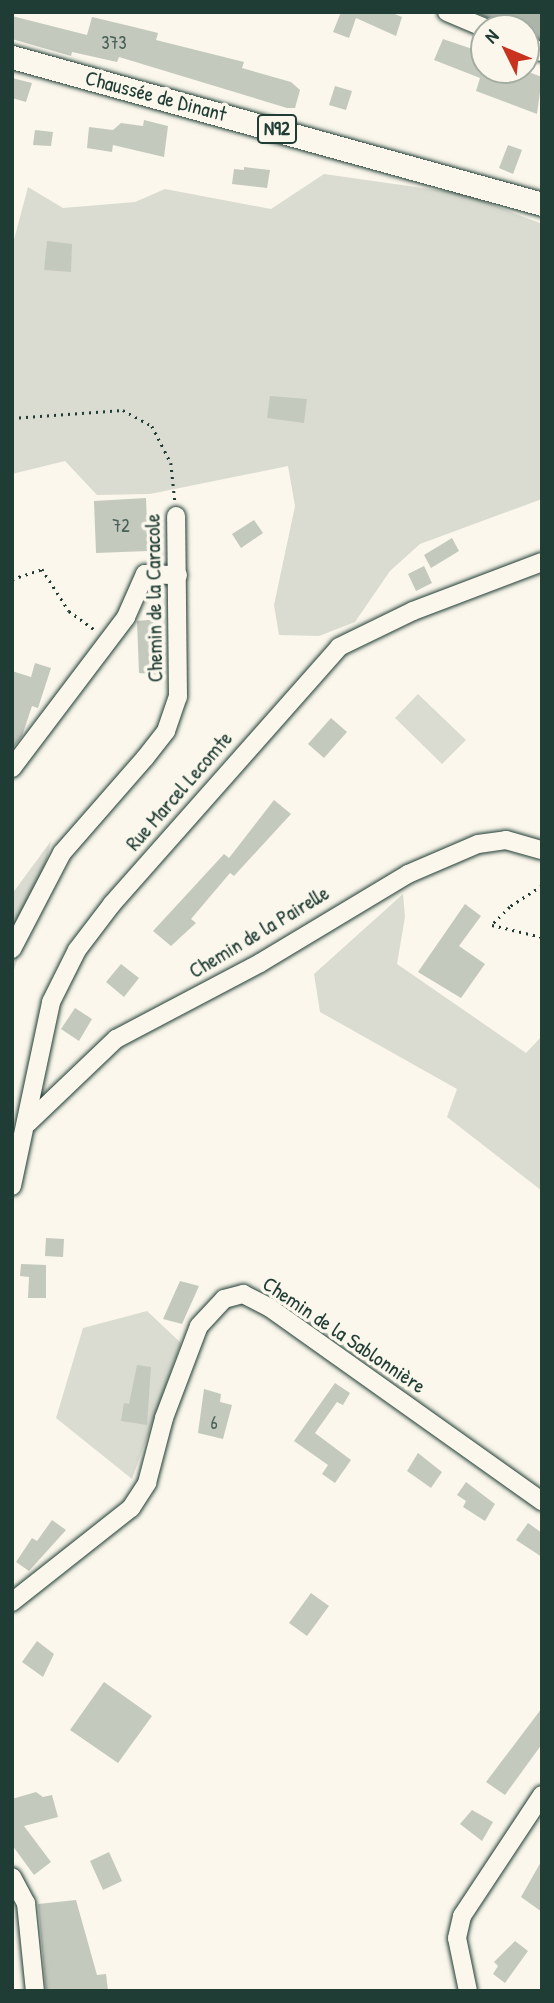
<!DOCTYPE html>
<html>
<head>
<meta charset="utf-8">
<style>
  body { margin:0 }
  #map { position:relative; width:554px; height:2003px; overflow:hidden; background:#fbf7ec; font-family:"Patrick Hand",sans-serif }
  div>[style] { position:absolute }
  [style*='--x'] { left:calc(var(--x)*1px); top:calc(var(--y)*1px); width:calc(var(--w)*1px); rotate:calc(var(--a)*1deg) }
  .green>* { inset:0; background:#dbdcd1 }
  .water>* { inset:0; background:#adb4aa }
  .building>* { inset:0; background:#c4c9be }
  .path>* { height:2.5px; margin-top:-1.25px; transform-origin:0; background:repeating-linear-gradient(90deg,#1f3d34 0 2px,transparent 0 7px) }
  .roads { filter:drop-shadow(0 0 2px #1f3d34) drop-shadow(0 0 2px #1f3d34) }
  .minor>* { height:18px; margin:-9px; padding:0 9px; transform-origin:9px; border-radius:9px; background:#fbf7ec }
  .major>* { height:23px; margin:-11.5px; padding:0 11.5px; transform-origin:11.5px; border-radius:11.5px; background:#fbf7ec }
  span { translate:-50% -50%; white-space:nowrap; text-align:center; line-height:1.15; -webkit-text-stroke:7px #fbf7ec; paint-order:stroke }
  .number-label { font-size:18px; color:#486056 }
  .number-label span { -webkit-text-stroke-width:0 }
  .shield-label span { padding:2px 5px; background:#fbf7ec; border:2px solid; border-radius:5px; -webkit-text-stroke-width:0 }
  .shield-label { font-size:19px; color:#1f3d34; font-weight:700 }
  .street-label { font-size:21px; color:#1f3d34 }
  .frame { position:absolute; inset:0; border:14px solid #1f3d34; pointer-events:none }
  .north { position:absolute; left:470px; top:14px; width:70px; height:70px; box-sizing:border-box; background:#fbf7ec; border:2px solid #a3ada2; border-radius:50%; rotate:313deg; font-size:19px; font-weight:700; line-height:28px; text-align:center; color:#1f3d34 }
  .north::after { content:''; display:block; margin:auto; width:24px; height:32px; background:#c8321e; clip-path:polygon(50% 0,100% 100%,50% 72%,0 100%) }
</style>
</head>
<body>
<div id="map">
  <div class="green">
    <div style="clip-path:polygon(324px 174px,465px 194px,542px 224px,542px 499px,420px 544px,390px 571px,355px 622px,319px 636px,279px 635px,274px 605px,295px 506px,288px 466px,150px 494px,97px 495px,65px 461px,12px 474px,12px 247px,28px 187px,63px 208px,135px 202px,165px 189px,271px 209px)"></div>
    <div style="clip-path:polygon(418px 694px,466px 740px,442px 764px,395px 718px)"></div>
    <div style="clip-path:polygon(51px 841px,39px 893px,12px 976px,12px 894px)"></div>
    <div style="clip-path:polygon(403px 894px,405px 917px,397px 964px,526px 1053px,542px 1036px,542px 1191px,447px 1117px,457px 1089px,320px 1012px,314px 974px)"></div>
    <div style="clip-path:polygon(147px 1311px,181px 1343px,132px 1479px,56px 1418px,83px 1328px)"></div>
  </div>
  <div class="water">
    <div style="clip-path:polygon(474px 12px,542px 12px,542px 41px,526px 34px,526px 28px,511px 28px)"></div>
  </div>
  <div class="building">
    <div style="clip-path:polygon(341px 12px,390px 12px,402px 17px,396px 36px,356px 18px,349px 38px,333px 32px)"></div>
    <div style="clip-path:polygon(12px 16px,87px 35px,92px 17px,134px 27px,158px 33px,156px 40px,244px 62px,242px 68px,291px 82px,300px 90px,295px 108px,287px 108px,119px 57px,117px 62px,72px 52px,71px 56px,12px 39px)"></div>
    <div style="clip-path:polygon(443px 39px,484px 53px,484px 70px,523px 70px,542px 77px,537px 114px,476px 91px,480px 78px,434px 60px)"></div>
    <div style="clip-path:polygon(12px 78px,32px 83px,26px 102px,12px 98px)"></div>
    <div style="clip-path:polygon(335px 86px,352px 91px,346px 110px,329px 105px)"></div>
    <div style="clip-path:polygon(144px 120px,168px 126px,164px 157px,113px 145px,112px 152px,87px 148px,89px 127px,113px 130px,121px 123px,143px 126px)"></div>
    <div style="clip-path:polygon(35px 130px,53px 132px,51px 146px,33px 145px)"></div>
    <div style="clip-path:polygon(508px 145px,522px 150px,513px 174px,499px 168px)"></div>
    <div style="clip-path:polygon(244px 167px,270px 170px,267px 188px,232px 184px,234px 169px,244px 170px)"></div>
    <div style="clip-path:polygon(47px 241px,72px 244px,71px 272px,44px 270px)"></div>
    <div style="clip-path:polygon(270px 396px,307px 399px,304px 423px,267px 418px)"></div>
    <div style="clip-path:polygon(146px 498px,148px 551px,96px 553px,94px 501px)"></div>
    <div style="clip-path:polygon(254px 520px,263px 533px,241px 548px,232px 534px)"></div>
    <div style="clip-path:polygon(452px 538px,459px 551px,431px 568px,424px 555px)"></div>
    <div style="clip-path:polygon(424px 566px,432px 583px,416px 591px,408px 574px)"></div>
    <div style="clip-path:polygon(158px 619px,161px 675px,139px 673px,137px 621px)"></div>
    <div style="clip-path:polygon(35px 663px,51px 668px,38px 708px,32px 706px,22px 736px,12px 749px,12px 671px,31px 677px)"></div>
    <div style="clip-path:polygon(331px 718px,347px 732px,324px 758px,308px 744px)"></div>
    <div style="clip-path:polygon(274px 800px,291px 814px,234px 876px,230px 873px,191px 919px,196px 923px,171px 946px,153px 931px,224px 854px,229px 858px)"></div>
    <div style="clip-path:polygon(465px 904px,481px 916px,459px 946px,485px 964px,461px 998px,418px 972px)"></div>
    <div style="clip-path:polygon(121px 964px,139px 978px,124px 997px,106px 982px)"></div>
    <div style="clip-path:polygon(75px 1008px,92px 1019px,79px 1041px,61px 1029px)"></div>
    <div style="clip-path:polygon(46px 1238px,64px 1239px,63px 1257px,45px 1256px)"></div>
    <div style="clip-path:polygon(21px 1264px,46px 1265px,46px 1298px,28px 1298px,29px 1277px,20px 1276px)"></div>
    <div style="clip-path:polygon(180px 1281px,199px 1286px,182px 1324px,163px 1319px)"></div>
    <div style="clip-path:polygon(137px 1365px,151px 1367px,147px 1425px,121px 1421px,124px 1403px,129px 1404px)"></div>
    <div style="clip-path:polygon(335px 1383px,350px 1393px,343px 1405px,337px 1402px,315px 1433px,351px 1460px,335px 1483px,322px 1474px,328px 1465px,294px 1441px)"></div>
    <div style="clip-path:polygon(204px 1389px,221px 1394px,220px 1402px,232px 1405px,223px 1439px,198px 1433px)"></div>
    <div style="clip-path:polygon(418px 1453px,442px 1472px,431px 1488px,407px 1471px)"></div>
    <div style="clip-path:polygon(466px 1482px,495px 1504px,485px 1521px,463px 1507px,466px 1501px,457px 1495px)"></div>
    <div style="clip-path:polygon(52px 1520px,66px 1530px,29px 1571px,16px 1562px,32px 1538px,37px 1541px)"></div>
    <div style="clip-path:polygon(528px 1523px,542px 1533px,542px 1557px,516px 1540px)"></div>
    <div style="clip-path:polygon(311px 1593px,329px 1606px,307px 1636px,289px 1623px)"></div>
    <div style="clip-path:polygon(37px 1641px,54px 1654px,43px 1677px,22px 1662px)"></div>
    <div style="clip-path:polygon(104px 1682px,152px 1716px,118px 1763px,70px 1730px)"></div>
    <div style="clip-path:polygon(542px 1708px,542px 1744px,505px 1795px,486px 1782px)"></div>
    <div style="clip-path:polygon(36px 1792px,43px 1797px,52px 1795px,58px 1817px,24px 1826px,51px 1862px,34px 1875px,12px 1845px,12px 1799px)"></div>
    <div style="clip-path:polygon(472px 1810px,493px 1822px,482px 1841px,460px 1824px)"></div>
    <div style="clip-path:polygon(109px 1852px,122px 1881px,103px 1890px,90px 1861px)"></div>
    <div style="clip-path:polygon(542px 1860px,542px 1912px,521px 1897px)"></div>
    <div style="clip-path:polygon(76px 1900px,97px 1975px,106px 1974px,108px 1991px,46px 1991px,38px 1904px)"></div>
    <div style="clip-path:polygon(515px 1941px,528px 1951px,505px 1983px,493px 1974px,498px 1966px,494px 1962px)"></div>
  </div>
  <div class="path">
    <div style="--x:12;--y:418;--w:111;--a:-4.1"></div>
    <div style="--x:123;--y:410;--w:33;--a:29"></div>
    <div style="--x:152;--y:426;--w:42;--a:62.8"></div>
    <div style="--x:171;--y:463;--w:38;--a:84"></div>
    <div style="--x:12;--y:579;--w:32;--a:-18"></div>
    <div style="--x:42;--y:569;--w:50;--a:57.3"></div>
    <div style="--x:69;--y:611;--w:32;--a:36"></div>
    <div style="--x:542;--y:886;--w:38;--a:147"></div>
    <div style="--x:510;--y:907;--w:25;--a:135"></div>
    <div style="--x:492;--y:925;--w:51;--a:13.5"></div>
  </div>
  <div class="roads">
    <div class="minor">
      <div style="--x:447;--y:12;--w:41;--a:22.8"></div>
      <div style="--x:526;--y:45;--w:17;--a:24"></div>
      <div style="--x:12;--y:768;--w:189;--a:-52.9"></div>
      <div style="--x:126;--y:617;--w:47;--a:-66.2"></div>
      <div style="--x:145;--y:574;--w:33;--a:2"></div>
      <div style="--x:12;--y:949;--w:108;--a:-62.5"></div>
      <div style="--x:62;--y:853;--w:126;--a:-48.9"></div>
      <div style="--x:145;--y:758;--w:34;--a:-52"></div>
      <div style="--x:166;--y:731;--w:36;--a:-71"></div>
      <div style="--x:178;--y:697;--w:181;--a:-90.6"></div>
      <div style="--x:28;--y:1123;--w:122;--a:-43.7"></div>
      <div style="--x:116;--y:1039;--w:163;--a:-27.8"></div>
      <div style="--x:260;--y:963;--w:173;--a:-31"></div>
      <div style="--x:408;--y:874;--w:76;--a:-23.2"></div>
      <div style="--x:478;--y:844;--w:28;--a:-8"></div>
      <div style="--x:506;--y:840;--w:37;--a:16"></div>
      <div style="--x:12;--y:1186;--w:188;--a:-78"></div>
      <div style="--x:51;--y:1002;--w:58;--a:-63.4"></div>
      <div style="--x:77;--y:950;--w:58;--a:-52.7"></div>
      <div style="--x:112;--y:904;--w:343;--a:-48.5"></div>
      <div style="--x:339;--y:647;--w:82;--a:-25.9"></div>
      <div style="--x:413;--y:611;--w:138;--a:-20.8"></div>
      <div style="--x:12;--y:1602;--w:152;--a:-38.3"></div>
      <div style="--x:131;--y:1508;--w:30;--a:-57"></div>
      <div style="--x:147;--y:1483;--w:67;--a:-75.3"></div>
      <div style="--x:164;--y:1418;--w:98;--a:-69.2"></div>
      <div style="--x:199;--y:1326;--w:37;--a:-47"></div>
      <div style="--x:224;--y:1299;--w:20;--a:-15"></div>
      <div style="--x:243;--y:1294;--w:30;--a:27"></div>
      <div style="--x:270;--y:1308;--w:334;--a:35.4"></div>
      <div style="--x:12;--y:1877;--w:30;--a:62"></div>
      <div style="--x:26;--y:1903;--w:88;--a:84.2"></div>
      <div style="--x:468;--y:1991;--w:54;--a:-101.7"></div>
      <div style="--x:457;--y:1938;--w:23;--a:-77"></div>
      <div style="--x:462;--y:1916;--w:145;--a:-56.5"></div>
    </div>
    <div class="major">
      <div style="--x:12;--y:57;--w:550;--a:15.5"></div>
    </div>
  </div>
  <div class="number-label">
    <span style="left:114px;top:43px">373</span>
    <span style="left:121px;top:526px">72</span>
    <span style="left:214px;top:1423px">6</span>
  </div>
  <div class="shield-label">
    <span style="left:277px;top:129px">N92</span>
  </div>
  <div class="street-label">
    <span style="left:156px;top:96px;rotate:15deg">Chaussée de Dinant</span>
    <span style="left:154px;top:598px;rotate:-91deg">Chemin de la Caracole</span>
    <span style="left:179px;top:791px;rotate:-49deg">Rue Marcel Lecomte</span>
    <span style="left:259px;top:932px;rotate:-31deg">Chemin de la Pairelle</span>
    <span style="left:344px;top:1335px;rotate:34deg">Chemin de la Sablonnière</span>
  </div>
  <div class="frame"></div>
  <div class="north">N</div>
</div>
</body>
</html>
